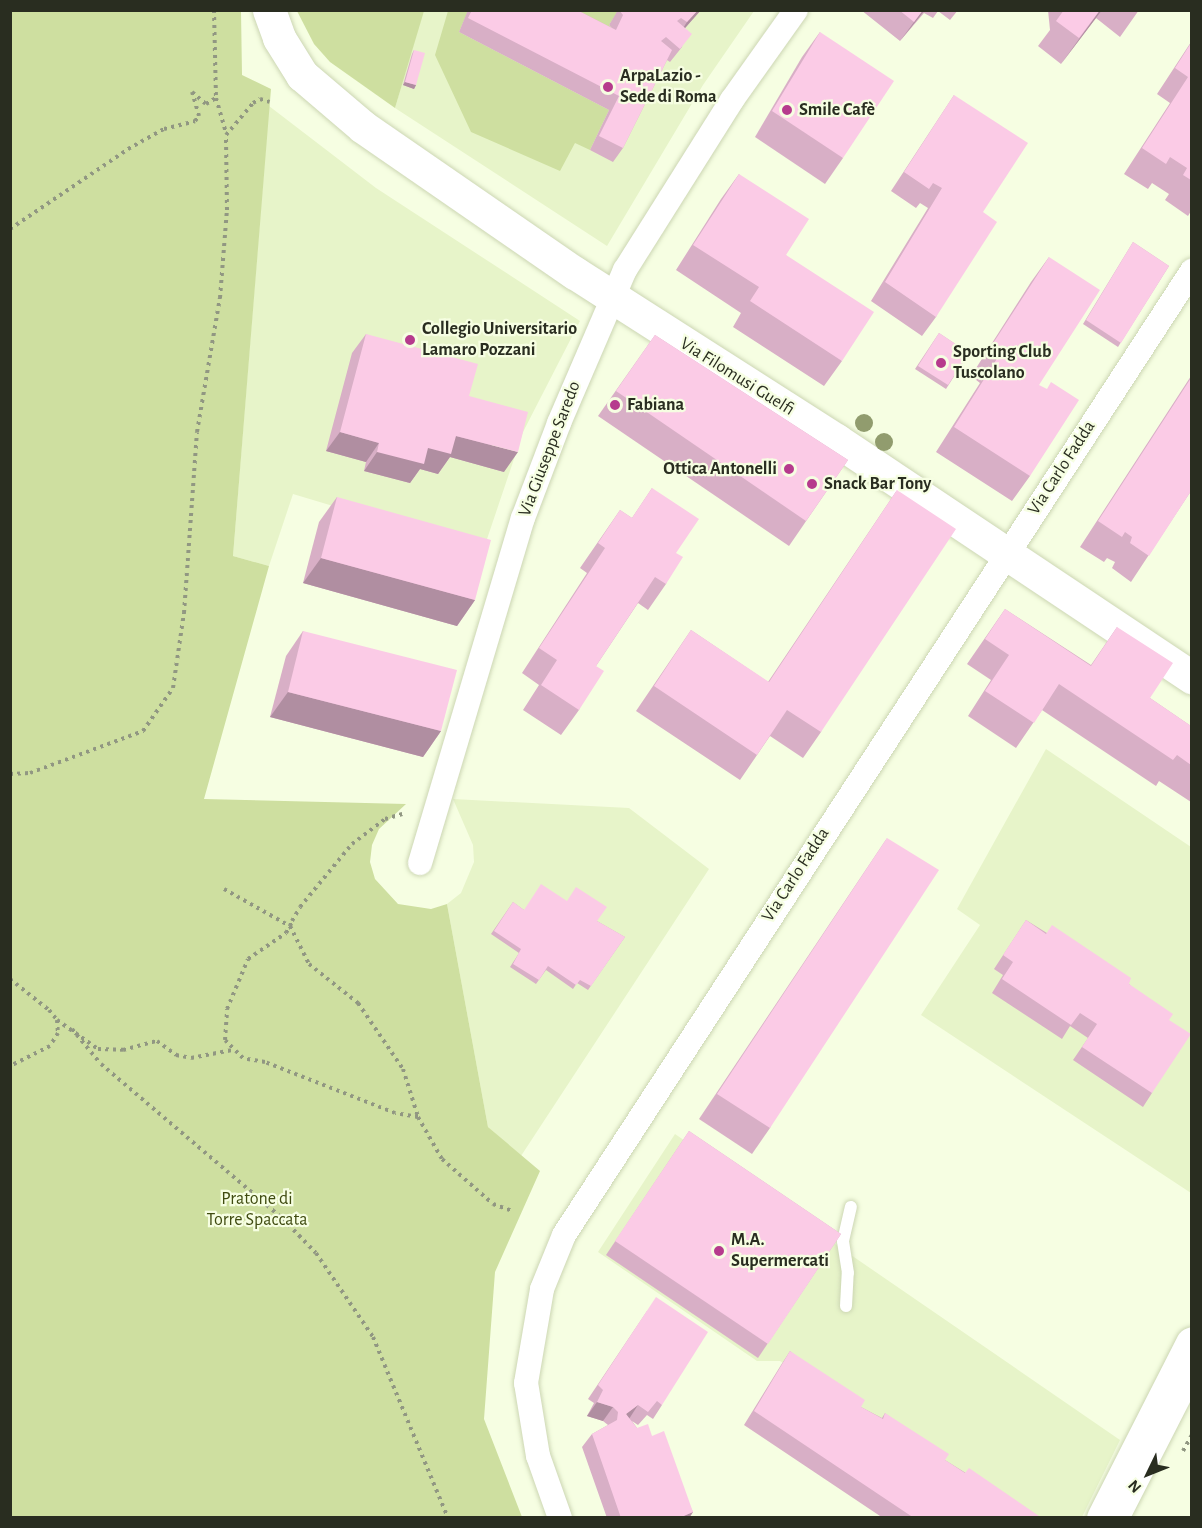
<!DOCTYPE html>
<html>
<head>
<meta charset="utf-8">
<style>
  body { margin:0 }
  #map { position:relative; width:1202px; height:1528px; overflow:hidden; background:#f6fee2; font-family:"Alegreya Sans",sans-serif }
  div>[style] { position:absolute }
  [style*='--x'] { left:calc(var(--x)*1px); top:calc(var(--y)*1px); width:calc(var(--w)*1px); rotate:calc(var(--a)*1deg) }
  .built>* { inset:0; background:#e7f4c9 }
  .green>* { inset:0; background:#cedfa0 }
  .path>* { height:4px; margin-top:-2px; transform-origin:0; background:repeating-linear-gradient(90deg,#919782 0 3px,transparent 0 7.5px) }
  .roads { filter:drop-shadow(0 0 2px #ccd6b3) drop-shadow(0 0 2px #ccd6b3) }
  .lane>* { height:12px; margin:-6px; padding:0 6px; transform-origin:6px; border-radius:6px; background:#fff }
  .street>* { height:24px; margin:-12px; padding:0 12px; transform-origin:12px; border-radius:12px; background:#fff }
  .secondary>* { height:33px; margin:-16.5px; padding:0 16.5px; transform-origin:16.5px; border-radius:16.5px; background:#fff }
  .primary>* { height:33px; margin:-16.5px; padding:0 16.5px; transform-origin:16.5px; border-radius:16.5px; background:#fff }
  .trees>* { width:18px; height:18px; margin:-9px; border-radius:50%; background:#919c6e }
  .wall>* { inset:0; background:#d8afc6 }
  .shaded-wall>* { inset:0; background:#b08ea1 }
  .building>* { inset:0; background:#fbcbe6 }
  .dots>* { width:16px; height:16px; translate:-50% -50%; box-sizing:border-box; border:3px solid #f6fee2; border-radius:50% }
  span { translate:-50% -50%; white-space:nowrap; text-align:center; line-height:1.15; -webkit-text-stroke:4.5px #f6fee2; paint-order:stroke }
  .poi-label { font-size:18px; color:#292d20; font-weight:700 }
  .left { translate:0 -50%; text-align:left }
  .right { translate:-100% -50%; text-align:right }
  .street-label { font-size:18px; color:#292d20 }
  .park-label { font-size:18px; color:#3f4b10 }
  .frame { position:absolute; inset:0; border:12px solid #292d20; pointer-events:none }
  .north { position:absolute; left:1118px; top:1444px; width:60px; height:60px; -webkit-text-stroke:4px #f6fee2; paint-order:stroke; rotate:227deg; font-size:16px; font-weight:700; line-height:24px; text-align:center; color:#292d20 }
  .north::after { content:''; display:block; margin:auto; width:21px; height:27px; background:#292d20; clip-path:polygon(50% 0,100% 100%,50% 72%,0 100%) }
</style>
</head>
<body>
<div id="map">
  <div class="built">
    <div style="clip-path:polygon(423px 11px,754px 11px,703px 85px,607px 246px,395px 108px)"></div>
    <div style="clip-path:polygon(269px 106px,376px 188px,580px 321px,523px 432px,483px 551px,293px 494px,269px 566px,233px 556px)"></div>
    <div style="clip-path:polygon(1046px 749px,1191px 847px,1191px 1193px,921px 1015px,980px 925px,957px 909px)"></div>
    <div style="clip-path:polygon(453px 799px,629px 808px,709px 869px,521px 1156px,488px 1127px,447px 904px,461px 893px,474px 862px,473px 845px)"></div>
    <div style="clip-path:polygon(675px 1134px,1120px 1440px,1082px 1517px,1020px 1517px,780px 1361px,757px 1361px,598px 1252px)"></div>
  </div>
  <div class="green">
    <div style="clip-path:polygon(10px 11px,241px 11px,242px 75px,271px 89px,233px 556px,269px 566px,204px 799px,406px 804px,379px 829px,372px 845px,370px 862px,375px 879px,398px 904px,431px 909px,447px 904px,488px 1127px,540px 1171px,495px 1272px,484px 1419px,522px 1517px,11px 1517px)"></div>
    <div style="clip-path:polygon(297px 11px,424px 11px,395px 108px,330px 62px,314px 44px)"></div>
    <div style="clip-path:polygon(448px 11px,468px 11px,459px 32px,609px 110px,590px 150px,575px 143px,560px 171px,471px 132px,435px 55px)"></div>
    <div style="clip-path:polygon(539px 11px,618px 11px,609px 25px,613px 29px)"></div>
  </div>
  <div class="path">
    <div style="--x:214;--y:10;--w:88;--a:88.7"></div>
    <div style="--x:10;--y:229;--w:143;--a:-34.1"></div>
    <div style="--x:128;--y:149;--w:41;--a:-29.1"></div>
    <div style="--x:164;--y:129;--w:32;--a:-14"></div>
    <div style="--x:195;--y:121;--w:6;--a:-51"></div>
    <div style="--x:199;--y:116;--w:25;--a:-106"></div>
    <div style="--x:192;--y:92;--w:18;--a:41"></div>
    <div style="--x:206;--y:104;--w:12;--a:-31"></div>
    <div style="--x:216;--y:98;--w:37;--a:74"></div>
    <div style="--x:10;--y:774;--w:20;--a:-3"></div>
    <div style="--x:30;--y:773;--w:121;--a:-20.4"></div>
    <div style="--x:143;--y:731;--w:52;--a:-55.1"></div>
    <div style="--x:173;--y:688;--w:76;--a:-81.7"></div>
    <div style="--x:184;--y:613;--w:181;--a:-85.9"></div>
    <div style="--x:197;--y:432;--w:136;--a:-80.3"></div>
    <div style="--x:220;--y:298;--w:88;--a:-85.5"></div>
    <div style="--x:227;--y:210;--w:75;--a:-90.8"></div>
    <div style="--x:226;--y:135;--w:42;--a:-49.8"></div>
    <div style="--x:253;--y:103;--w:8;--a:-30"></div>
    <div style="--x:260;--y:99;--w:10;--a:17"></div>
    <div style="--x:224;--y:889;--w:76;--a:29.3"></div>
    <div style="--x:290;--y:926;--w:42;--a:63.4"></div>
    <div style="--x:309;--y:964;--w:63;--a:38.5"></div>
    <div style="--x:358;--y:1003;--w:80;--a:55.7"></div>
    <div style="--x:403;--y:1069;--w:50;--a:72.6"></div>
    <div style="--x:418;--y:1117;--w:23;--a:-170"></div>
    <div style="--x:395;--y:1113;--w:140;--a:-158.6"></div>
    <div style="--x:265;--y:1062;--w:22;--a:-170"></div>
    <div style="--x:243;--y:1058;--w:25;--a:-135"></div>
    <div style="--x:225;--y:1040;--w:31;--a:-86"></div>
    <div style="--x:227;--y:1009;--w:54;--a:-67.2"></div>
    <div style="--x:248;--y:959;--w:46;--a:-34.4"></div>
    <div style="--x:286;--y:933;--w:8;--a:-60"></div>
    <div style="--x:290;--y:926;--w:5;--a:-68"></div>
    <div style="--x:292;--y:921;--w:16;--a:-60"></div>
    <div style="--x:300;--y:907;--w:82;--a:-50.5"></div>
    <div style="--x:352;--y:844;--w:41;--a:-37.1"></div>
    <div style="--x:385;--y:819;--w:18;--a:-16"></div>
    <div style="--x:10;--y:979;--w:50;--a:38.5"></div>
    <div style="--x:49;--y:1010;--w:13;--a:51"></div>
    <div style="--x:57;--y:1020;--w:13;--a:86"></div>
    <div style="--x:58;--y:1033;--w:15;--a:122"></div>
    <div style="--x:50;--y:1046;--w:45;--a:153.4"></div>
    <div style="--x:57;--y:1020;--w:50;--a:35.3"></div>
    <div style="--x:98;--y:1049;--w:25;--a:2"></div>
    <div style="--x:123;--y:1050;--w:35;--a:-15"></div>
    <div style="--x:157;--y:1041;--w:24;--a:36"></div>
    <div style="--x:176;--y:1055;--w:15;--a:11"></div>
    <div style="--x:191;--y:1058;--w:42;--a:-11"></div>
    <div style="--x:72;--y:1029;--w:45;--a:50.4"></div>
    <div style="--x:101;--y:1064;--w:239;--a:40.4"></div>
    <div style="--x:283;--y:1219;--w:47;--a:45.9"></div>
    <div style="--x:316;--y:1253;--w:102;--a:55.8"></div>
    <div style="--x:373;--y:1337;--w:196;--a:67.5"></div>
    <div style="--x:418;--y:1117;--w:48;--a:60.3"></div>
    <div style="--x:442;--y:1159;--w:68;--a:41.4"></div>
    <div style="--x:493;--y:1204;--w:20;--a:20"></div>
    <div style="--x:1183;--y:1451;--w:18;--a:-61"></div>
  </div>
  <div class="roads">
    <div class="lane">
      <div style="--x:846;--y:1306;--w:33;--a:-87"></div>
      <div style="--x:848;--y:1273;--w:32;--a:-99"></div>
      <div style="--x:843;--y:1241;--w:35;--a:-77"></div>
      <div style="--x:1124;--y:1518;--w:149;--a:-62.9"></div>
    </div>
    <div class="street">
      <div style="--x:420;--y:863;--w:360;--a:-73.4"></div>
      <div style="--x:523;--y:518;--w:102;--a:-69.2"></div>
      <div style="--x:559;--y:423;--w:167;--a:-66.7"></div>
      <div style="--x:625;--y:270;--w:201;--a:-57.8"></div>
      <div style="--x:732;--y:100;--w:110;--a:-54.6"></div>
      <div style="--x:560;--y:1518;--w:66;--a:-109.5"></div>
      <div style="--x:538;--y:1456;--w:74;--a:-99.3"></div>
      <div style="--x:526;--y:1383;--w:95;--a:-80.3"></div>
      <div style="--x:542;--y:1289;--w:58;--a:-67.8"></div>
      <div style="--x:564;--y:1235;--w:1151;--a:-56.92"></div>
    </div>
    <div class="secondary">
      <div style="--x:269;--y:10;--w:30;--a:70"></div>
      <div style="--x:279;--y:38;--w:44;--a:58.1"></div>
      <div style="--x:302;--y:75;--w:80;--a:40.4"></div>
      <div style="--x:363;--y:127;--w:257;--a:34.6"></div>
      <div style="--x:575;--y:273;--w:310;--a:32.6"></div>
      <div style="--x:836;--y:440;--w:428;--a:33.7"></div>
    </div>
    <div class="primary">
      <div style="--x:1103;--y:1518;--w:196;--a:-63"></div>
    </div>
  </div>
  <div class="trees">
    <div style="left:864px;top:423px"></div>
    <div style="left:884px;top:442px"></div>
  </div>
  <div class="wall">
    <div style="clip-path:polygon(468px 10px,577px 10px,612px 28px,609px 25px,618px 10px,701px 10px,685px 28px,682px 47px,670px 62px,667px 60px,623px 148px,613px 162px,590px 150px,609px 110px,459px 32px)"></div>
    <div style="clip-path:polygon(861px 10px,958px 10px,950px 20px,938px 11px,933px 18px,924px 13px,900px 41px)"></div>
    <div style="clip-path:polygon(1048px 10px,1139px 10px,1120px 37px,1096px 18px,1061px 64px,1038px 46px,1050px 30px)"></div>
    <div style="clip-path:polygon(820px 32px,843px 158px,825px 184px,755px 137px,802px 57px)"></div>
    <div style="clip-path:polygon(1191px 42px,1191px 211px,1188px 216px,1165px 200px,1169px 194px,1152px 183px,1148px 189px,1124px 174px,1170px 103px,1157px 94px)"></div>
    <div style="clip-path:polygon(414px 50px,416px 85px,414px 89px,403px 85px,412px 54px)"></div>
    <div style="clip-path:polygon(954px 95px,983px 212px,936px 317px,922px 336px,871px 301px,928px 208px,920px 203px,916px 208px,891px 191px)"></div>
    <div style="clip-path:polygon(739px 174px,786px 255px,842px 361px,824px 386px,733px 327px,741px 313px,676px 270px,721px 199px)"></div>
    <div style="clip-path:polygon(1133px 242px,1169px 266px,1118px 347px,1083px 324px)"></div>
    <div style="clip-path:polygon(1049px 257px,1039px 385px,1030px 476px,1012px 501px,936px 452px,980px 383px,971px 376px,1031px 282px)"></div>
    <div style="clip-path:polygon(939px 333px,969px 353px,946px 389px,915px 369px)"></div>
    <div style="clip-path:polygon(366px 334px,469px 396px,504px 472px,450px 457px,438px 474px,420px 469px,410px 483px,364px 471px,366px 462px,326px 451px,352px 353px)"></div>
    <div style="clip-path:polygon(655px 335px,848px 460px,789px 546px,598px 416px)"></div>
    <div style="clip-path:polygon(1191px 376px,1191px 491px,1131px 582px,1112px 568px,1115px 562px,1107px 558px,1104px 562px,1080px 547px)"></div>
    <div style="clip-path:polygon(652px 488px,676px 553px,666px 584px,648px 610px,638px 603px,596px 666px,579px 710px,561px 735px,523px 710px,539px 685px,522px 673px,587px 573px,580px 568px,620px 510px,632px 518px)"></div>
    <div style="clip-path:polygon(897px 490px,821px 732px,803px 758px,770px 736px,740px 780px,636px 711px,691px 630px,768px 682px)"></div>
    <div style="clip-path:polygon(337px 497px,475px 600px,457px 626px,303px 583px,319px 522px)"></div>
    <div style="clip-path:polygon(1005px 609px,1091px 665px,1117px 627px,1150px 698px,1191px 726px,1191px 802px,1159px 781px,1156px 786px,1042px 710px,1016px 748px,968px 716px,991px 680px,967px 664px)"></div>
    <div style="clip-path:polygon(303px 631px,441px 731px,423px 757px,270px 717px,286px 656px)"></div>
    <div style="clip-path:polygon(887px 838px,770px 1128px,752px 1154px,699px 1119px)"></div>
    <div style="clip-path:polygon(513px 902px,524px 910px,597px 921px,625px 937px,588px 990px,577px 983px,573px 989px,546px 970px,536px 984px,510px 967px,519px 953px,491px 934px)"></div>
    <div style="clip-path:polygon(1026px 920px,1129px 984px,1169px 1020px,1152px 1093px,1143px 1107px,1073px 1060px,1088px 1038px,1070px 1026px,1062px 1039px,992px 993px,1003px 975px,994px 969px)"></div>
    <div style="clip-path:polygon(689px 1131px,841px 1234px,758px 1358px,606px 1255px)"></div>
    <div style="clip-path:polygon(647px 1311px,662px 1405px,653px 1419px,647px 1415px,638px 1425px,632px 1421px,637px 1428px,652px 1436px,693px 1512px,689px 1518px,607px 1518px,582px 1447px,592px 1434px,608px 1425px,603px 1421px,587px 1416px,594px 1403px,588px 1399px)"></div>
    <div style="clip-path:polygon(790px 1351px,861px 1407px,882px 1418px,885px 1413px,945px 1460px,1038px 1518px,883px 1518px,744px 1425px,781px 1365px)"></div>
  </div>
  <div class="shaded-wall">
    <div style="clip-path:polygon(698px 10px,701px 10px,678px 36px,687px 22px)"></div>
    <div style="clip-path:polygon(923px 10px,925px 10px,900px 41px,914px 22px)"></div>
    <div style="clip-path:polygon(1100px 10px,1102px 10px,1096px 18px,1061px 64px)"></div>
    <div style="clip-path:polygon(405px 82px,416px 85px,414px 89px,403px 85px)"></div>
    <div style="clip-path:polygon(340px 432px,379px 443px,366px 462px,326px 451px)"></div>
    <div style="clip-path:polygon(456px 436px,518px 452px,504px 472px,450px 457px,438px 474px,420px 469px,410px 483px,364px 471px,377px 452px,428px 448px)"></div>
    <div style="clip-path:polygon(321px 558px,475px 600px,457px 626px,303px 583px)"></div>
    <div style="clip-path:polygon(288px 692px,441px 731px,423px 757px,270px 717px)"></div>
    <div style="clip-path:polygon(597px 1402px,613px 1407px,603px 1421px,587px 1416px)"></div>
    <div style="clip-path:polygon(638px 1405px,629px 1419px,626px 1414px)"></div>
    <div style="clip-path:polygon(693px 1512px,689px 1518px,679px 1518px)"></div>
  </div>
  <div class="building">
    <div style="clip-path:polygon(472px 10px,577px 10px,616px 30px,623px 15px,619px 10px,698px 10px,687px 22px,681px 18px,677px 21px,692px 34px,680px 49px,666px 37px,661px 41px,672px 50px,623px 148px,599px 136px,619px 96px,468px 18px)"></div>
    <div style="clip-path:polygon(899px 10px,923px 10px,914px 22px)"></div>
    <div style="clip-path:polygon(1064px 10px,1100px 10px,1079px 38px,1056px 21px)"></div>
    <div style="clip-path:polygon(820px 32px,894px 81px,843px 158px,772px 111px)"></div>
    <div style="clip-path:polygon(1191px 43px,1191px 180px,1183px 175px,1187px 168px,1170px 157px,1166px 164px,1142px 148px,1188px 77px,1175px 68px)"></div>
    <div style="clip-path:polygon(414px 50px,425px 53px,416px 85px,405px 82px)"></div>
    <div style="clip-path:polygon(954px 95px,1028px 143px,983px 212px,997px 222px,936px 317px,885px 282px,942px 188px,933px 183px,929px 189px,904px 172px)"></div>
    <div style="clip-path:polygon(739px 174px,809px 219px,786px 255px,874px 312px,842px 361px,750px 301px,759px 287px,693px 245px)"></div>
    <div style="clip-path:polygon(1133px 242px,1169px 266px,1121px 343px,1086px 320px)"></div>
    <div style="clip-path:polygon(1049px 257px,1100px 290px,1039px 385px,1047px 389px,1051px 382px,1079px 400px,1030px 476px,954px 427px,998px 357px,988px 351px)"></div>
    <div style="clip-path:polygon(939px 333px,969px 353px,948px 385px,918px 366px)"></div>
    <div style="clip-path:polygon(366px 334px,478px 364px,469px 396px,528px 412px,518px 452px,456px 436px,451px 454px,428px 448px,424px 464px,377px 452px,379px 443px,340px 432px)"></div>
    <div style="clip-path:polygon(655px 335px,848px 460px,806px 521px,616px 391px)"></div>
    <div style="clip-path:polygon(1191px 378px,1191px 491px,1149px 556px,1130px 543px,1132px 537px,1125px 532px,1122px 537px,1098px 521px)"></div>
    <div style="clip-path:polygon(652px 488px,699px 519px,676px 553px,683px 557px,666px 584px,655px 577px,596px 666px,604px 671px,579px 710px,541px 685px,557px 660px,539px 648px,605px 548px,598px 543px,620px 510px,632px 518px)"></div>
    <div style="clip-path:polygon(897px 490px,956px 529px,821px 732px,787px 710px,757px 755px,654px 686px,691px 630px,769px 682px)"></div>
    <div style="clip-path:polygon(337px 497px,491px 540px,475px 600px,321px 558px)"></div>
    <div style="clip-path:polygon(1005px 609px,1091px 666px,1117px 627px,1173px 663px,1150px 698px,1191px 726px,1191px 765px,1177px 755px,1173px 760px,1059px 684px,1034px 723px,985px 691px,1009px 655px,985px 639px)"></div>
    <div style="clip-path:polygon(303px 631px,457px 670px,441px 731px,288px 692px)"></div>
    <div style="clip-path:polygon(887px 838px,939px 870px,770px 1128px,717px 1094px)"></div>
    <div style="clip-path:polygon(541px 884px,567px 901px,576px 887px,607px 907px,597px 921px,625px 937px,591px 986px,580px 980px,576px 985px,548px 966px,539px 980px,513px 964px,521px 949px,494px 931px,513px 902px,524px 910px)"></div>
    <div style="clip-path:polygon(1026px 920px,1046px 934px,1052px 925px,1131px 978px,1129px 984px,1173px 1014px,1169px 1020px,1191px 1034px,1152px 1093px,1082px 1047px,1097px 1024px,1080px 1013px,1071px 1025px,1002px 979px,1013px 962px,1003px 955px)"></div>
    <div style="clip-path:polygon(689px 1131px,841px 1234px,768px 1344px,615px 1241px)"></div>
    <div style="clip-path:polygon(656px 1297px,708px 1332px,662px 1405px,657px 1401px,648px 1412px,638px 1405px,626px 1414px,637px 1428px,648px 1424px,652px 1436px,664px 1431px,693px 1512px,679px 1518px,621px 1518px,592px 1434px,617px 1420px,618px 1412px,613px 1407px,597px 1402px,603px 1390px,598px 1385px)"></div>
    <div style="clip-path:polygon(790px 1351px,865px 1400px,861px 1407px,883px 1419px,885px 1413px,949px 1454px,945px 1460px,965px 1473px,969px 1468px,1039px 1516px,1038px 1518px,914px 1518px,754px 1411px)"></div>
  </div>
  <div class="dots">
    <div style="left:608px;top:87px;background:#b63b8d"></div>
    <div style="left:787px;top:110px;background:#b63b8d"></div>
    <div style="left:410px;top:340px;background:#b63b8d"></div>
    <div style="left:941px;top:363px;background:#b63b8d"></div>
    <div style="left:615px;top:405px;background:#b63b8d"></div>
    <div style="left:789px;top:469px;background:#b63b8d"></div>
    <div style="left:812px;top:484px;background:#b63b8d"></div>
    <div style="left:719px;top:1251px;background:#b63b8d"></div>
  </div>
  <div class="poi-label">
    <span class="left" style="left:620px;top:87px">ArpaLazio -<br>Sede di Roma</span>
    <span class="left" style="left:799px;top:110px">Smile Cafè</span>
    <span class="left" style="left:422px;top:340px">Collegio Universitario<br>Lamaro Pozzani</span>
    <span class="left" style="left:953px;top:363px">Sporting Club<br>Tuscolano</span>
    <span class="left" style="left:627px;top:405px">Fabiana</span>
    <span class="right" style="left:777px;top:469px">Ottica Antonelli</span>
    <span class="left" style="left:824px;top:484px">Snack Bar Tony</span>
    <span class="left" style="left:731px;top:1251px">M.A.<br>Supermercati</span>
  </div>
  <div class="street-label">
    <span style="left:737px;top:377px;rotate:32deg">Via Filomusi Guelfi</span>
    <span style="left:550px;top:449px;rotate:-69deg">Via Giuseppe Saredo</span>
    <span style="left:1062px;top:468px;rotate:-57deg">Via Carlo Fadda</span>
    <span style="left:796px;top:875px;rotate:-57deg">Via Carlo Fadda</span>
  </div>
  <div class="park-label">
    <span style="left:257px;top:1210px">Pratone di<br>Torre Spaccata</span>
  </div>
  <div class="frame"></div>
  <div class="north">N</div>
</div>
</body>
</html>
